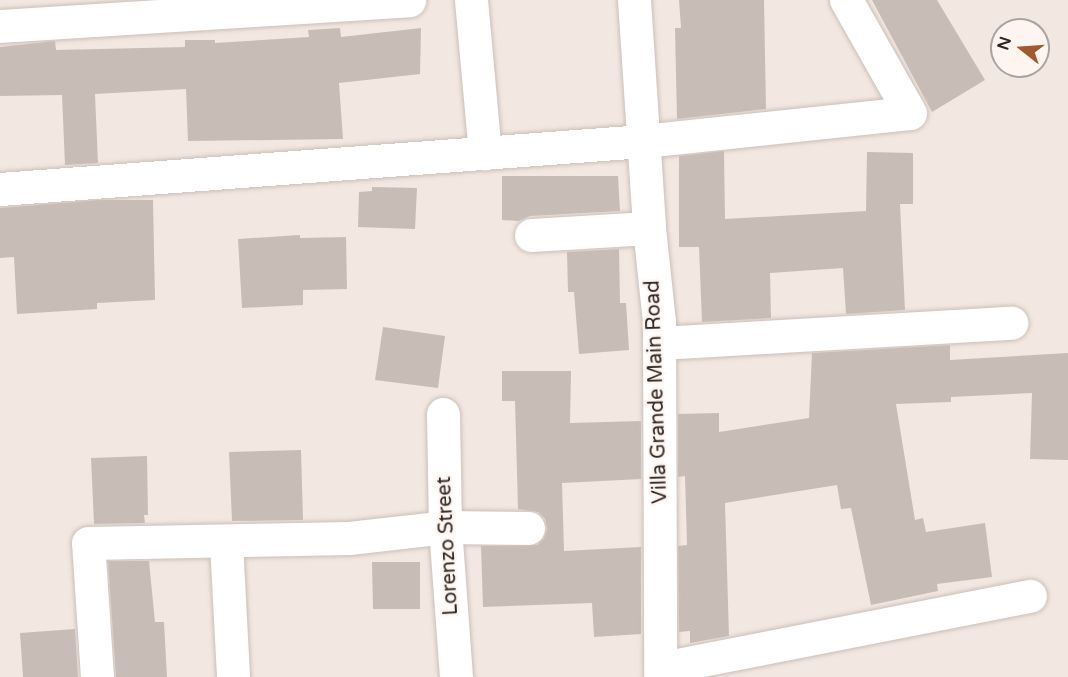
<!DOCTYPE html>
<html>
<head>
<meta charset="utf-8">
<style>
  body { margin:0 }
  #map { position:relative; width:1068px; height:677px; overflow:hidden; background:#f3e8e1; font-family:"Varela Round",sans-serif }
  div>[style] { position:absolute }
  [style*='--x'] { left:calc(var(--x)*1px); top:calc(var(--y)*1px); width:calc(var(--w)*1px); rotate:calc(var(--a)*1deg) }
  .building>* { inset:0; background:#c8bdb6 }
  .roads { filter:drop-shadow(0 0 2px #cabfb8) drop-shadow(0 0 2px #cabfb8) }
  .minor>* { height:33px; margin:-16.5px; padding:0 16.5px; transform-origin:16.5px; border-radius:16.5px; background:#fff }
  span { translate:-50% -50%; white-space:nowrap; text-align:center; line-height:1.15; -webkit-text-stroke:5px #fff5f0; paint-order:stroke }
  .street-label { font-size:20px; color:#2b2725 }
  .north { position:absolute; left:990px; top:18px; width:60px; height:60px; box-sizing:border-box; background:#fff5f0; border:2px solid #aaa39f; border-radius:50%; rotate:287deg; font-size:16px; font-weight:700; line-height:24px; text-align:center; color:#2b2725 }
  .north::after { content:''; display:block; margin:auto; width:21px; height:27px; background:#a05a2f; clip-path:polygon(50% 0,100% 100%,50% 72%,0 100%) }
</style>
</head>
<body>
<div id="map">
  <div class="building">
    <div style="clip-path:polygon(679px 0,764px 0,766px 109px,677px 119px,675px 28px,681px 28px)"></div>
    <div style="clip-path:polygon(872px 0,937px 0,985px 80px,932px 112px)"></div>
    <div style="clip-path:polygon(340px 28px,341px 37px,421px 28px,420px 74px,339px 83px,343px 139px,188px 141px,186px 89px,95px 94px,98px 163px,65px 165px,62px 95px,0 96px,0 47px,55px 41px,56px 50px,185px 47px,185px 40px,215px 40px,215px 43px,309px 37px,308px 30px)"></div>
    <div style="clip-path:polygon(724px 151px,725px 219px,866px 211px,867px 152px,913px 153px,913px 204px,900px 204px,905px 310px,846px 314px,843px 268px,770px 273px,771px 318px,702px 322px,699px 247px,679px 247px,679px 156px)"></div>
    <div style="clip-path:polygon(502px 176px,618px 176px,620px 211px,530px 216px,519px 221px,502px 220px)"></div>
    <div style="clip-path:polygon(372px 187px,417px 188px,415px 229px,358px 227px,359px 192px,372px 191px)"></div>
    <div style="clip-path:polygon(99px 200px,153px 200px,155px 300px,97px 303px,97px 309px,17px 314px,14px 257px,0 258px,0 208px)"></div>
    <div style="clip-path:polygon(300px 235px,300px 238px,346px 237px,347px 289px,303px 290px,303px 305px,242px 308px,238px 239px)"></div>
    <div style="clip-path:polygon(619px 249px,620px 303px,626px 303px,629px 350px,579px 354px,574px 292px,568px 292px,567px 252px)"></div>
    <div style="clip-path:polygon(383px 327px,445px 336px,438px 388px,375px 380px)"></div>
    <div style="clip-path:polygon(950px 345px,950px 360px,1068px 353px,1068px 460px,1030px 459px,1032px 393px,951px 397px,951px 402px,896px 404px,915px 520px,923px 518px,926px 532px,985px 523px,992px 577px,937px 584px,938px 591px,871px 605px,851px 508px,841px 509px,837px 485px,725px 503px,729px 636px,690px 643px,690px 631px,679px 632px,678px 546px,687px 545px,685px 476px,678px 477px,678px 414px,719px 413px,719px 432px,809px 418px,812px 353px)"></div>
    <div style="clip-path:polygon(502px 371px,571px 371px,570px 423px,641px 421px,641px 479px,562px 483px,564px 551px,641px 547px,641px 634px,594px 637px,592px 603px,483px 607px,481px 546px,537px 545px,544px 538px,547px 529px,545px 519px,538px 512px,518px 509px,515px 401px,502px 401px)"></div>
    <div style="clip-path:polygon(301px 450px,303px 520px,232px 521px,229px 452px)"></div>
    <div style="clip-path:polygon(147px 456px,148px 515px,144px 515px,145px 523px,94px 524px,91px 458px)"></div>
    <div style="clip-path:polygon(108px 561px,149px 561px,155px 622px,164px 622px,167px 677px,116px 677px)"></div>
    <div style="clip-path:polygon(372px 562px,420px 562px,420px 609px,373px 609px)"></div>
    <div style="clip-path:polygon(75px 629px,78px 677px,23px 677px,20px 633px)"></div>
  </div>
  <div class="roads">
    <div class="minor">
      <div style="--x:471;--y:0;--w:154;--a:84.8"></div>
      <div style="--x:634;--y:0;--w:228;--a:86.2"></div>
      <div style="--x:649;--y:228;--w:95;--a:83.9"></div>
      <div style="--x:659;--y:322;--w:355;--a:89.8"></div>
      <div style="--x:0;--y:26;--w:410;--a:-3.6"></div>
      <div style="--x:0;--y:189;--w:645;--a:-4.27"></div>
      <div style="--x:643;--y:141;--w:268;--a:-6"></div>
      <div style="--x:910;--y:113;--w:130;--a:-119.5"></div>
      <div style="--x:531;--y:235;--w:118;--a:-3.4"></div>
      <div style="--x:659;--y:343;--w:353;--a:-3.3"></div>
      <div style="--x:443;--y:414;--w:113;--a:89"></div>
      <div style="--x:445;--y:527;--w:150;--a:85.8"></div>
      <div style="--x:226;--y:542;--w:135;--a:87"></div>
      <div style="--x:662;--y:668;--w:375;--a:-11.1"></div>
      <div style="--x:97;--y:677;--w:134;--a:-93.8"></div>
      <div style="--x:88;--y:543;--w:261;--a:-1.1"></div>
      <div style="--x:349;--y:538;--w:97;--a:-6.5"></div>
      <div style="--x:445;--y:527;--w:83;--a:0.7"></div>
    </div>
  </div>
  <div class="street-label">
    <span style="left:657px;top:392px;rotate:-92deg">Villa Grande Main Road</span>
    <span style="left:448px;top:546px;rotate:-93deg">Lorenzo Street</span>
  </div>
  <div class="north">N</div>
</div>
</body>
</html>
